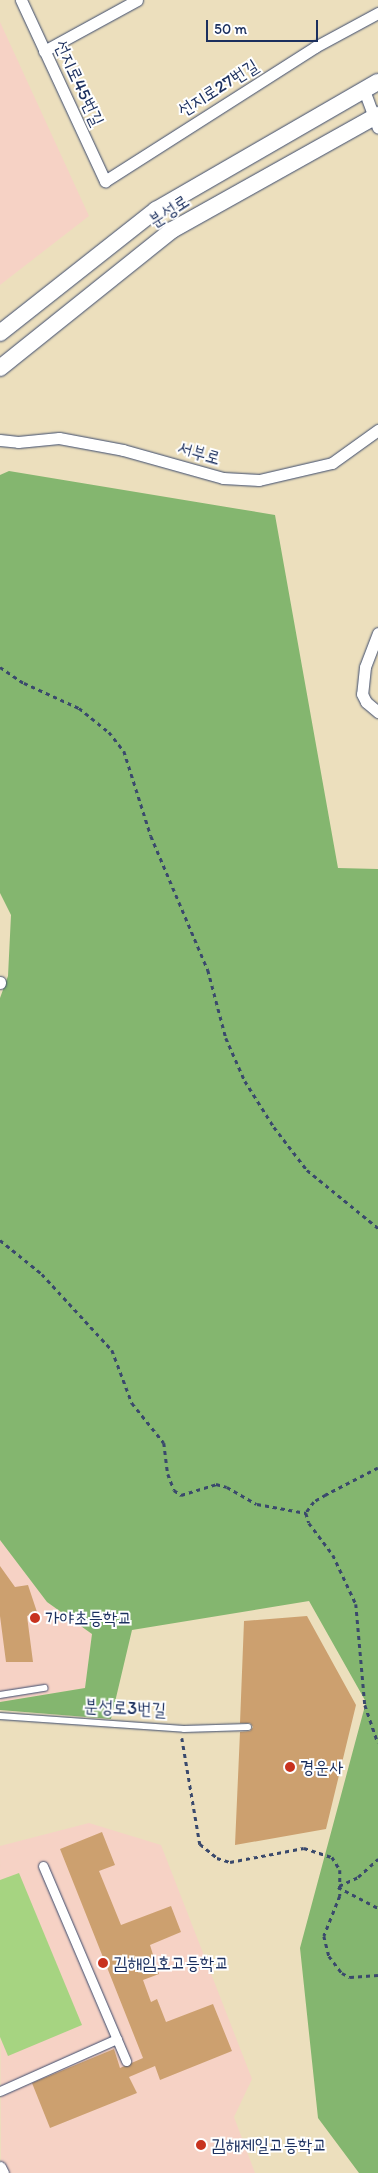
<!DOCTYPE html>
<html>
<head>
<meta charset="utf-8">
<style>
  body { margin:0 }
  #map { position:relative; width:378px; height:2173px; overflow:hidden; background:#ecdfbd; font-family:Itim,"Poor Story",sans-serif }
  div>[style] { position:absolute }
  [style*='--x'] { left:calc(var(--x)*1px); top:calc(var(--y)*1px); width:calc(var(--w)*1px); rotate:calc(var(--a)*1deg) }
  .built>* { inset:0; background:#f6d2c5 }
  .green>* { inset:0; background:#a6d481 }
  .forest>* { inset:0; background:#84b66f }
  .building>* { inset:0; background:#cca06f }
  .path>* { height:2.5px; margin-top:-1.25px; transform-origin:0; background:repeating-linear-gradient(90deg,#3a496c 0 4px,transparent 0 8px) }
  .roads { filter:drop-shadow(0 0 1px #3a496c) drop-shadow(0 0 1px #3a496c) }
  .service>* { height:5.5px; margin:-2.75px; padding:0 2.75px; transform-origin:2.75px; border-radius:2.75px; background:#fff }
  .pedestrian>* { height:9px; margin:-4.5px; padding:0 4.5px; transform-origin:4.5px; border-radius:4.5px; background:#fff }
  .minor>* { height:11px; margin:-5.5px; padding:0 5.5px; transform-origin:5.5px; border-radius:5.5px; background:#fff }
  .secondary>* { height:16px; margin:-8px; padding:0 8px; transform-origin:8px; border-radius:8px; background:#fff }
  .dots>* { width:14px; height:14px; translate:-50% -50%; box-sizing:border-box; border:2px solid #fff; border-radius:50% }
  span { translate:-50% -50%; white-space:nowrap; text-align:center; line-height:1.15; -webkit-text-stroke:4px #fff; paint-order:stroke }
  .street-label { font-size:18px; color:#1b2f5e }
  .poi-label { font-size:18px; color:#1b2f5e }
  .left { translate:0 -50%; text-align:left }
  .scale { position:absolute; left:206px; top:20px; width:112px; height:22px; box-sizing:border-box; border:2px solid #1b2f5e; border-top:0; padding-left:6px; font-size:15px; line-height:18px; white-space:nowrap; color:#1b2f5e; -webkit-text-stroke:4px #fff; paint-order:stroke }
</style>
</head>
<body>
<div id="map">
  <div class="built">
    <div style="clip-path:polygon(0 22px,89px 216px,0 285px)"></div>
    <div style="clip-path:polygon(0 1540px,47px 1602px,92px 1634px,85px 1688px,0 1702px)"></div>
    <div style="clip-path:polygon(89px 1823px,161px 1845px,252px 2079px,234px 2117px,255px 2173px,1px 2173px,0 1846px)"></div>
  </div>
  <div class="green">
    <div style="clip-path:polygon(19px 1873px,82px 2025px,8px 2056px,0 2037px,0 1880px)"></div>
  </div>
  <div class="forest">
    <div style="clip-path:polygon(9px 471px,275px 515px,338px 868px,378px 869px,378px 2173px,359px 2173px,318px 2118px,300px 1948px,366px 1702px,309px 1601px,132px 1630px,111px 1719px,0 1710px,0 1702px,85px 1688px,92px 1634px,47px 1602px,0 1540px,0 998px,8px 976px,11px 915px,0 893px,0 475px)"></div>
  </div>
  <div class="building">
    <div style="clip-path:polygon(0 1566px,15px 1587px,28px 1585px,37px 1612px,27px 1616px,33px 1662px,6px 1662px,0 1616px)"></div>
    <div style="clip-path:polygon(307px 1616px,356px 1705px,326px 1829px,235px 1845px,240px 1732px,250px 1731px,253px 1727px,250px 1723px,240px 1723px,244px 1621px)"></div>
    <div style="clip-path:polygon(102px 1832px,115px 1865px,99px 1871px,121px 1925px,171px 1906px,181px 1932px,150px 1945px,159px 1974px,143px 1980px,151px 2002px,157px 1999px,166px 2022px,213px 2004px,232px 2051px,160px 2080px,155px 2066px,129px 2077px,137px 2093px,50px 2128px,32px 2083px,114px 2049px,120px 2068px,143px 2058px,60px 1849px)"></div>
  </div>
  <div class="path">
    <div style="--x:0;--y:667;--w:29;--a:34"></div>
    <div style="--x:24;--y:683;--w:60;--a:24.4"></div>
    <div style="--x:79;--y:708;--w:38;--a:39"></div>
    <div style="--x:109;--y:732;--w:24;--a:52"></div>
    <div style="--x:124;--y:751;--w:89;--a:72.4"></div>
    <div style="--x:151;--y:836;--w:146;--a:67"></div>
    <div style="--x:208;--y:970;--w:70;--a:75.2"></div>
    <div style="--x:226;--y:1038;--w:47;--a:66.2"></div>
    <div style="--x:245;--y:1081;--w:54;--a:57.8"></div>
    <div style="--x:274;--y:1127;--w:54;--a:52.5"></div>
    <div style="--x:307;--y:1170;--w:92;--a:39.2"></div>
    <div style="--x:0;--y:1240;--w:54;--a:39"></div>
    <div style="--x:42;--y:1274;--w:103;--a:47.4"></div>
    <div style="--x:112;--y:1350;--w:57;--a:69.3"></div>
    <div style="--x:132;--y:1403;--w:51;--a:51.3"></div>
    <div style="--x:164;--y:1443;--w:31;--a:83"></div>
    <div style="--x:168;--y:1474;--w:17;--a:69"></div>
    <div style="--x:174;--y:1490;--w:9;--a:36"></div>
    <div style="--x:181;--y:1495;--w:37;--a:-17"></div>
    <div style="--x:216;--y:1484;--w:11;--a:15"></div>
    <div style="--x:227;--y:1487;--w:34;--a:30"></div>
    <div style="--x:257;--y:1504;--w:50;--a:10.4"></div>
    <div style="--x:378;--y:1468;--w:59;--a:152.6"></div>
    <div style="--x:326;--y:1495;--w:14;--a:150"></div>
    <div style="--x:314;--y:1502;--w:14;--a:126"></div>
    <div style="--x:306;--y:1513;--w:10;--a:73"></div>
    <div style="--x:309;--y:1523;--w:40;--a:53"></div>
    <div style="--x:333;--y:1555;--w:54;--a:64.9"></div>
    <div style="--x:356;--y:1604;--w:101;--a:84.9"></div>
    <div style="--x:365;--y:1705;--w:40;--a:71.1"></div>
    <div style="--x:182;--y:1738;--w:108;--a:80.4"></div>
    <div style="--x:200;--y:1844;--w:22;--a:39"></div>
    <div style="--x:217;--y:1858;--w:14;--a:17"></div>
    <div style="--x:230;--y:1862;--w:75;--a:-10.7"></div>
    <div style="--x:304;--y:1848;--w:29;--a:18"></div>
    <div style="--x:332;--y:1857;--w:15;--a:58"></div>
    <div style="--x:340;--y:1870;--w:26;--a:90"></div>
    <div style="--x:340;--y:1896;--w:43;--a:111.8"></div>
    <div style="--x:324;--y:1936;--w:21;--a:76"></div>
    <div style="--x:329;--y:1956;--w:21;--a:53"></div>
    <div style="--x:342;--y:1973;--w:9;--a:27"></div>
    <div style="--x:350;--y:1977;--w:28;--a:-4"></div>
    <div style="--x:339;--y:1886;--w:21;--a:-25"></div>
    <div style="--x:358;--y:1877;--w:27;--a:-42"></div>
    <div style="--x:338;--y:1887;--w:45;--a:27.7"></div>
  </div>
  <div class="roads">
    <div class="service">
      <div style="--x:0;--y:1695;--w:45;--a:-9"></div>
      <div style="--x:0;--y:1716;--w:184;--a:4"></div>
      <div style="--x:184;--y:1729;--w:64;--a:-1.8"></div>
    </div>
    <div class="pedestrian">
      <div style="--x:43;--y:1866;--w:212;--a:66.9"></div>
      <div style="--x:0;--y:2091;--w:128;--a:-24"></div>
    </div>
    <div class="minor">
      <div style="--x:21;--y:0;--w:200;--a:65.1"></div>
      <div style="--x:105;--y:181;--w:249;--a:-32.5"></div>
      <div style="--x:315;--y:47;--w:72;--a:-28.4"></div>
      <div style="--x:44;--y:51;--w:106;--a:-28.7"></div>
      <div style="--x:364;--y:90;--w:40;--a:69.8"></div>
      <div style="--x:0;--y:440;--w:18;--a:6"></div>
      <div style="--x:18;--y:442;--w:41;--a:-5.6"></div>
      <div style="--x:59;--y:438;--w:65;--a:10.6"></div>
      <div style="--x:123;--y:450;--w:104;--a:15.6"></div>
      <div style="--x:223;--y:478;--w:36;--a:3"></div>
      <div style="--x:259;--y:480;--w:75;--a:-13.1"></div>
      <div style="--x:332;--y:463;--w:57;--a:-35.7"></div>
      <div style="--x:378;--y:633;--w:36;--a:111"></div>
      <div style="--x:365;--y:667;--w:27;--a:96"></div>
      <div style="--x:362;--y:694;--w:9;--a:63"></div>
      <div style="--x:366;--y:702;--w:16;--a:40"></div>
      <div style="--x:0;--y:982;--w:1;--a:90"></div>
      <div style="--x:0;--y:2167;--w:7;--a:63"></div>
    </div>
    <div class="secondary">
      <div style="--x:0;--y:333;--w:199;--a:-38.3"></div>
      <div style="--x:156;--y:210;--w:256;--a:-30"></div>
      <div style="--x:0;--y:368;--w:221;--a:-38.7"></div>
      <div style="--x:172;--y:230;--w:236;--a:-29.2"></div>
    </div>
  </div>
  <div class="dots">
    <div style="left:35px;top:1618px;background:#c8321e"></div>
    <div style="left:290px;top:1767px;background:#c8321e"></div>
    <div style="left:103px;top:1963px;background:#c8321e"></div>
    <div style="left:201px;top:2145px;background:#c8321e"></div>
  </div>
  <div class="street-label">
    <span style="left:79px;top:83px;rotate:65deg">선지로45번길</span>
    <span style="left:218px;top:88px;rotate:-32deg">선지로27번길</span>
    <span style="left:169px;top:211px;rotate:-33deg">분성로</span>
    <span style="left:199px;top:453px;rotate:16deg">서부로</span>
    <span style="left:125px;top:1708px;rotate:3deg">분성로3번길</span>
  </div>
  <div class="poi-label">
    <span class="left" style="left:45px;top:1618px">가야초등학교</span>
    <span class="left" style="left:300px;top:1767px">경운사</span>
    <span class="left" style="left:113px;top:1963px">김해임호고등학교</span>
    <span class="left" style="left:211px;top:2145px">김해제일고등학교</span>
  </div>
  <div class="scale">50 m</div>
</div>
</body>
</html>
